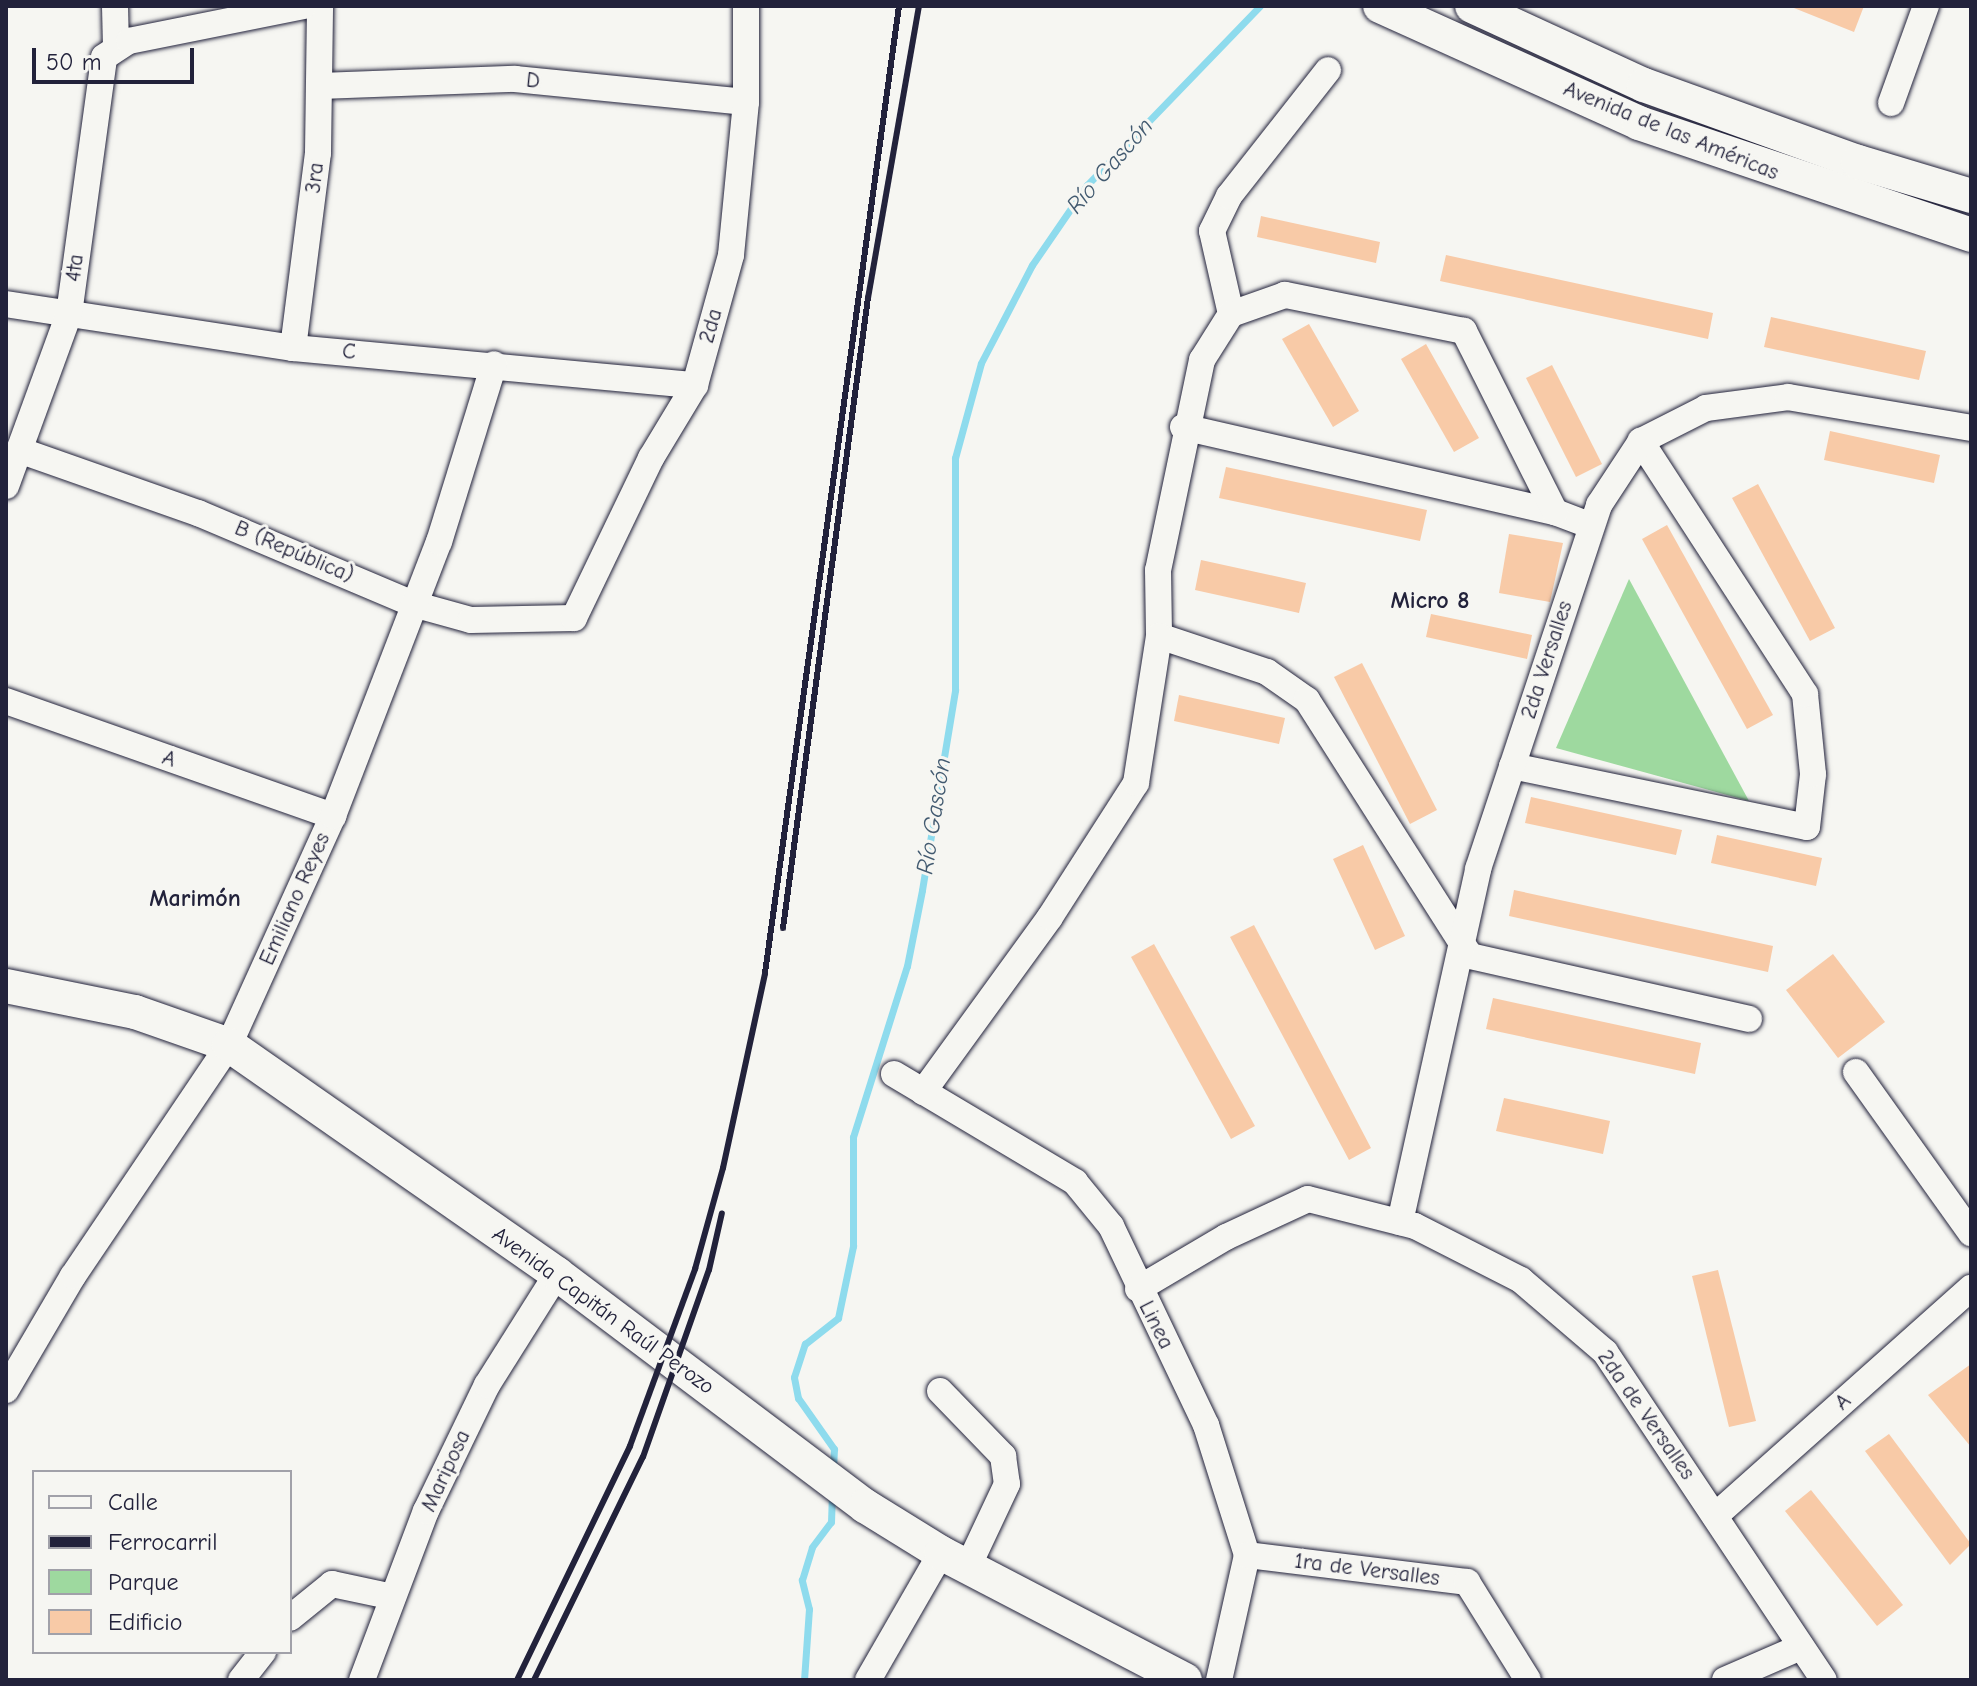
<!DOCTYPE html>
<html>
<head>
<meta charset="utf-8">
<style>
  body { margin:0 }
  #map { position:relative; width:1977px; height:1686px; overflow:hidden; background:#f6f6f2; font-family:"Comic Neue",sans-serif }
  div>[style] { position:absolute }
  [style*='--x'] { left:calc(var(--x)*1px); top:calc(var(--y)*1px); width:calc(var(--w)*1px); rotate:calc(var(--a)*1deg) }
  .green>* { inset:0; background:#9ed99f }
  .stream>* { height:7px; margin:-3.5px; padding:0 3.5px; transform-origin:3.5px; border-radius:3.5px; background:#8edbed }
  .building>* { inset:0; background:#f8caa7 }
  .roads { filter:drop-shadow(0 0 2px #22223b) drop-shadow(0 0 2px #22223b) }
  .minor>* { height:26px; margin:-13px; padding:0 13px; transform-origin:13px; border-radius:13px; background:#f6f6f2 }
  .major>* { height:34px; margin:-17px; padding:0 17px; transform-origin:17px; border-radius:17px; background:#f6f6f2 }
  .rail>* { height:6px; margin:-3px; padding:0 3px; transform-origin:3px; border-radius:3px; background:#22223b }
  span { translate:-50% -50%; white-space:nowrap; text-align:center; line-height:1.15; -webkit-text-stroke:6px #f6f6f2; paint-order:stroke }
  .street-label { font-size:22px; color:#22223b }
  .water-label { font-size:24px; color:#425a70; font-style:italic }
  .neighbourhood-label { font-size:24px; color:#22223b; font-weight:700 }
  .frame { position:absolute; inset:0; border:8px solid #22223b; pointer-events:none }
  .legend { position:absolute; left:32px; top:1470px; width:260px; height:184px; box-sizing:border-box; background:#f6f6f2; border:2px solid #a1a1a9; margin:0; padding:10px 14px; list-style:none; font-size:24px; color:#22223b }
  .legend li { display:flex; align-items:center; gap:16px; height:40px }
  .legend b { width:40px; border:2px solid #a1a1a9 }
  .scale { position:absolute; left:32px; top:48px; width:162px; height:36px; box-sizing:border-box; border:4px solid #22223b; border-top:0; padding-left:10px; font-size:24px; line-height:28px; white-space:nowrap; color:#22223b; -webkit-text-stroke:6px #f6f6f2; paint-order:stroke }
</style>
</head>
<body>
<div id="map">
  <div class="green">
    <div style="clip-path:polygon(1629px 579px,1749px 801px,1556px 748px)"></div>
  </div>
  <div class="stream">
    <div style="--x:833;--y:1468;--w:19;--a:-87"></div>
    <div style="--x:834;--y:1449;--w:62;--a:-125.2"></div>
    <div style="--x:798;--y:1398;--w:21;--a:-101"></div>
    <div style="--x:794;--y:1377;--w:35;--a:-72"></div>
    <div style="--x:805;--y:1344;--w:42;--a:-38.2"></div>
    <div style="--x:838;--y:1318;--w:74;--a:-78.2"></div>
    <div style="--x:853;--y:1246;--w:109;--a:-90"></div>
    <div style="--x:853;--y:1137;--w:179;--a:-72.5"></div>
    <div style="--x:907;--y:966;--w:77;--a:-78.8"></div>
    <div style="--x:922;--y:890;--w:203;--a:-80.6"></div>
    <div style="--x:955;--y:690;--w:232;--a:-90"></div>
    <div style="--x:955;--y:458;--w:98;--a:-74.7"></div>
    <div style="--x:981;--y:363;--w:110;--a:-62.5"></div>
    <div style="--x:1032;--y:265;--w:97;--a:-55.5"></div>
    <div style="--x:1087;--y:185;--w:249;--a:-46"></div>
    <div style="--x:804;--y:1680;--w:71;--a:-86"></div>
    <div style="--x:809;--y:1609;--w:30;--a:-104"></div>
    <div style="--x:802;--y:1580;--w:34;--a:-73"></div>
    <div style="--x:812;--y:1547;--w:31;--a:-53"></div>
    <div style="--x:831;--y:1522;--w:29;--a:-88"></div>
  </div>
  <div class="building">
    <div style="clip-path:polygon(1789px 6px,1864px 6px,1854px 32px)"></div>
    <div style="clip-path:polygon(1261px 216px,1380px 242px,1376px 263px,1257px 237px)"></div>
    <div style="clip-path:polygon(1446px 255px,1713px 313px,1708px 339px,1440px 281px)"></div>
    <div style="clip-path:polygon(1771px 317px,1926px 351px,1919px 380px,1764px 347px)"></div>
    <div style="clip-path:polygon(1309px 324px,1359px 411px,1333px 427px,1282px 339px)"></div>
    <div style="clip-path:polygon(1426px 344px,1479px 438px,1454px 452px,1401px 359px)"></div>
    <div style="clip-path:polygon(1552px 365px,1602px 464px,1576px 477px,1526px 378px)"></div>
    <div style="clip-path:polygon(1830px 431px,1940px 455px,1934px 483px,1824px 460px)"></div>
    <div style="clip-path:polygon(1226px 467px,1427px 510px,1420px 541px,1219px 498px)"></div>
    <div style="clip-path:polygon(1758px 484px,1835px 628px,1810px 641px,1732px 498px)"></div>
    <div style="clip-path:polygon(1667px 525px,1773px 715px,1747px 729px,1642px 539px)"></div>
    <div style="clip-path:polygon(1509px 534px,1563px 543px,1550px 602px,1499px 593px)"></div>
    <div style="clip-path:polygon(1201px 560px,1306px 583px,1299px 613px,1195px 590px)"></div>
    <div style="clip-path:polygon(1431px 614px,1532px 635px,1527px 659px,1426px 637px)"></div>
    <div style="clip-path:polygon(1362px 663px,1437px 810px,1410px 824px,1334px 677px)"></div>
    <div style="clip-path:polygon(1179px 695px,1285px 718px,1279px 744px,1174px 721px)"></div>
    <div style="clip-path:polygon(1531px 797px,1682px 830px,1676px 855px,1525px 823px)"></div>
    <div style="clip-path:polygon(1717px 835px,1822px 858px,1816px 886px,1711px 863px)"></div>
    <div style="clip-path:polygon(1363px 845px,1405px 936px,1375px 950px,1333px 859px)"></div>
    <div style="clip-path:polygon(1514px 890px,1773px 946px,1768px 972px,1509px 916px)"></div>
    <div style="clip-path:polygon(1254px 925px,1371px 1148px,1349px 1160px,1230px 937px)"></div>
    <div style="clip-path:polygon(1154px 944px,1255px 1126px,1231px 1139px,1131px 957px)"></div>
    <div style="clip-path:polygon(1833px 954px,1885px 1022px,1838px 1058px,1786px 990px)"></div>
    <div style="clip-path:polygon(1493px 998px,1701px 1043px,1695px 1074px,1486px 1029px)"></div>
    <div style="clip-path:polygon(1504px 1098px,1610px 1121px,1603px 1154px,1496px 1131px)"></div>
    <div style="clip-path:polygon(1718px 1270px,1756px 1421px,1729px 1427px,1692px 1276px)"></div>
    <div style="clip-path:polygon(1971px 1364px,1971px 1447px,1928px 1395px)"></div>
    <div style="clip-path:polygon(1889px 1434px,1971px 1544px,1950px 1565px,1865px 1451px)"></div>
    <div style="clip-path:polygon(1811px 1490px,1903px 1605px,1877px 1626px,1785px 1511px)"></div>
  </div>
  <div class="roads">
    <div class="minor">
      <div style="--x:115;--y:6;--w:40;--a:88.6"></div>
      <div style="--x:320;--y:86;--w:195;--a:-2.1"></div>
      <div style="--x:515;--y:79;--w:232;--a:5.7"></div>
      <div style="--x:1891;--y:103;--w:103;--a:-70.2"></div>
      <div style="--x:6;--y:304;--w:290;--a:8.7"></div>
      <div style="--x:293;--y:348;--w:404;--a:5.3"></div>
      <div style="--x:1231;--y:314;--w:85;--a:-102.9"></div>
      <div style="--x:1212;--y:231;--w:39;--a:-64"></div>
      <div style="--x:1229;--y:196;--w:160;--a:-51.8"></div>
      <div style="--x:293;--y:348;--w:197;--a:-82.7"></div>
      <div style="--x:318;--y:153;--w:147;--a:-89.2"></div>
      <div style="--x:1183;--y:427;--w:382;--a:12.9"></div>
      <div style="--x:1555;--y:512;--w:39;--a:21"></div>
      <div style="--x:19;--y:450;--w:190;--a:19.4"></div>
      <div style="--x:198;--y:513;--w:233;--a:22.9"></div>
      <div style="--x:413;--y:604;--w:60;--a:15.4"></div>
      <div style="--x:471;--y:620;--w:103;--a:-1.1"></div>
      <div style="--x:574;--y:618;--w:178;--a:-64.3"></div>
      <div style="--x:651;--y:458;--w:85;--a:-58.9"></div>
      <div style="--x:695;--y:385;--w:135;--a:-74.5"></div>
      <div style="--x:731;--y:255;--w:154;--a:-84.4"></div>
      <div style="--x:746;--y:102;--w:96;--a:-90"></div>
      <div style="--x:6;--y:486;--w:183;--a:-69.9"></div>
      <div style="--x:69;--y:314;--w:259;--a:-82.2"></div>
      <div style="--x:104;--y:57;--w:30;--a:-33"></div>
      <div style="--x:129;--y:41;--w:178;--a:-11.3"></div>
      <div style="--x:1555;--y:512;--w:203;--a:-116.7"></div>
      <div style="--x:1464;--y:331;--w:183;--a:-168.6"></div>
      <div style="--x:1285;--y:295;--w:57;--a:160.6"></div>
      <div style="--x:1231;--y:314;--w:54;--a:122.2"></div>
      <div style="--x:1202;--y:360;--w:215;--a:101.8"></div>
      <div style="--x:1158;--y:570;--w:66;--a:89.1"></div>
      <div style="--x:1159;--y:636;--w:114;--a:18.4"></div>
      <div style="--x:1267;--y:672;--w:49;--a:35"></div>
      <div style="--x:1307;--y:700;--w:303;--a:57.5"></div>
      <div style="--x:1470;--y:956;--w:286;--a:12.7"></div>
      <div style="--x:6;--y:701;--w:347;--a:19.4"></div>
      <div style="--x:1512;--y:766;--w:301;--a:11.7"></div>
      <div style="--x:1807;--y:827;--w:53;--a:-83.5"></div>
      <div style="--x:1813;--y:774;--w:80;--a:-95.7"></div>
      <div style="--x:1805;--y:694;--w:302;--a:-123"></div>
      <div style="--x:1856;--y:1072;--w:198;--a:54.5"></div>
      <div style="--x:894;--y:1074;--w:211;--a:30.8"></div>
      <div style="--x:1075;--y:1182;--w:57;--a:50.7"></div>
      <div style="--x:1111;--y:1226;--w:221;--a:64.5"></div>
      <div style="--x:1206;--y:1425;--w:136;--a:72.5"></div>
      <div style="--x:1247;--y:1555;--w:128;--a:102.6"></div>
      <div style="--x:923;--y:1092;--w:216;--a:-54"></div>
      <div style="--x:1050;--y:917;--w:159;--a:-57.3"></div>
      <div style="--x:1136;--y:783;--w:149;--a:-81.1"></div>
      <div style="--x:1400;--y:1222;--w:362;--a:-77.5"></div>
      <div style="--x:1478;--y:869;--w:384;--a:-71.6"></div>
      <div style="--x:1599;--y:505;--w:77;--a:-56.7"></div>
      <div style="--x:1641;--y:441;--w:73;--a:-26.9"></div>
      <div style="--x:1706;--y:408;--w:83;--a:-7.6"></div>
      <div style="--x:1788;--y:397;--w:186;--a:9.6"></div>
      <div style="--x:1138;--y:1289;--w:102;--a:-30.6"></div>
      <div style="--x:1226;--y:1237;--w:90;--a:-24.9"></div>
      <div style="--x:1308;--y:1199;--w:110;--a:14.2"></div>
      <div style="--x:1415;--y:1226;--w:119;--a:27"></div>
      <div style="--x:1521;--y:1280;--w:111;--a:40.6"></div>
      <div style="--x:1605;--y:1352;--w:394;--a:56.3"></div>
      <div style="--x:6;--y:1390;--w:132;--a:-59.6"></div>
      <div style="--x:73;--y:1276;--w:279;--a:-56"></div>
      <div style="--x:229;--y:1045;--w:252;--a:-65.6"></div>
      <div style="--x:333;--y:816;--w:294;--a:-68.9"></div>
      <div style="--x:439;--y:542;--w:186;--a:-72.8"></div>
      <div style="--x:940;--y:1391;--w:91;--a:45.9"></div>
      <div style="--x:1003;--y:1456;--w:28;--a:82"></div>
      <div style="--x:1007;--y:1484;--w:92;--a:115.2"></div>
      <div style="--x:1715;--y:1516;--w:343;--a:-41.7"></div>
      <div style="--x:1247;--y:1555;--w:222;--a:7"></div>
      <div style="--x:1467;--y:1582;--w:115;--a:58.1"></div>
      <div style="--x:290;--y:1618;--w:54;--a:-39"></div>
      <div style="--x:332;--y:1584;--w:62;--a:12"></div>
      <div style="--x:241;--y:1680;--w:36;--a:-52"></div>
      <div style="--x:362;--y:1680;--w:181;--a:-69.3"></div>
      <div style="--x:426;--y:1511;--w:140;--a:-64.2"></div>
      <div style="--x:487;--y:1385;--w:131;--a:-57.8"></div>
      <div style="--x:868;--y:1680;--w:146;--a:-60.1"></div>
      <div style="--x:1725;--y:1680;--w:83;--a:-23.5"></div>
    </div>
    <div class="major">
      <div style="--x:1380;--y:6;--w:284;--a:24.3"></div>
      <div style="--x:1639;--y:123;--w:350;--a:18.6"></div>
      <div style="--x:1472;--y:6;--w:189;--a:24.7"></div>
      <div style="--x:1644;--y:85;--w:227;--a:19.8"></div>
      <div style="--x:1858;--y:162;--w:118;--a:16.7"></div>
      <div style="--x:6;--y:986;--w:132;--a:11.4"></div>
      <div style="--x:135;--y:1012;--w:100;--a:19.3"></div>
      <div style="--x:229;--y:1045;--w:400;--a:34.9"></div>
      <div style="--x:557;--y:1274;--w:386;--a:37"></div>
      <div style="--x:865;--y:1506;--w:89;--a:31.7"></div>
      <div style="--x:941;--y:1553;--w:275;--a:27.5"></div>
    </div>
  </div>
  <div class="rail">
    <div style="--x:783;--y:928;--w:636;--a:-82.32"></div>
    <div style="--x:868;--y:298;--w:296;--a:-80.1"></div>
    <div style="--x:517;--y:1680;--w:260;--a:-64.2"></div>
    <div style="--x:630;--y:1446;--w:189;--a:-69.8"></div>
    <div style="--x:695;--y:1269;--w:105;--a:-74.5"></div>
    <div style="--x:723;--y:1168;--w:199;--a:-77.8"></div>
    <div style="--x:765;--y:973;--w:976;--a:-82.11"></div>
    <div style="--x:534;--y:1680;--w:248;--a:-64"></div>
    <div style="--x:643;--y:1457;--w:198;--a:-70.6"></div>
    <div style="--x:709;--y:1270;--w:58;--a:-77.2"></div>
  </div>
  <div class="street-label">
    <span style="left:533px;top:81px;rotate:6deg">D</span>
    <span style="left:1671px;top:131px;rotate:22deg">Avenida de las Américas</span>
    <span style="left:315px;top:178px;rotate:-83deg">3ra</span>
    <span style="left:75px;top:268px;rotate:-83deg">4ta</span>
    <span style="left:711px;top:326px;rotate:-74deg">2da</span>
    <span style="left:349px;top:352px;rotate:5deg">C</span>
    <span style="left:294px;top:552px;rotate:23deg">B (República)</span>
    <span style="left:1547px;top:660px;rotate:-72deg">2da Versalles</span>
    <span style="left:169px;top:759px;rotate:19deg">A</span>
    <span style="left:295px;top:899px;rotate:-66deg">Emiliano Reyes</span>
    <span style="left:603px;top:1311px;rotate:36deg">Avenida Capitán Raúl Perozo</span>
    <span style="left:1156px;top:1325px;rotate:63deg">Linea</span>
    <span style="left:1843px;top:1402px;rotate:-42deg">A</span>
    <span style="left:1646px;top:1415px;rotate:55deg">2da de Versalles</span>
    <span style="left:446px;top:1471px;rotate:-65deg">Mariposa</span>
    <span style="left:1367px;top:1570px;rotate:7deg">1ra de Versalles</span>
  </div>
  <div class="water-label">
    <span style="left:1110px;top:166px;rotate:-49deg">Río Gascón</span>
    <span style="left:934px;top:816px;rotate:-81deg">Río Gascón</span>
  </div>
  <div class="neighbourhood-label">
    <span style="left:1430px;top:601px">Micro 8</span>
    <span style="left:195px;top:899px">Marimón</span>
  </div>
  <div class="frame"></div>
  <ul class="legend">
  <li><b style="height:10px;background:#f6f6f2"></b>Calle</li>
  <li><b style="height:10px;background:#22223b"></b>Ferrocarril</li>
  <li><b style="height:22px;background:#9ed99f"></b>Parque</li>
  <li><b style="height:22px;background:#f8caa7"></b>Edificio</li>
  </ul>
  <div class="scale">50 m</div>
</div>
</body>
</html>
